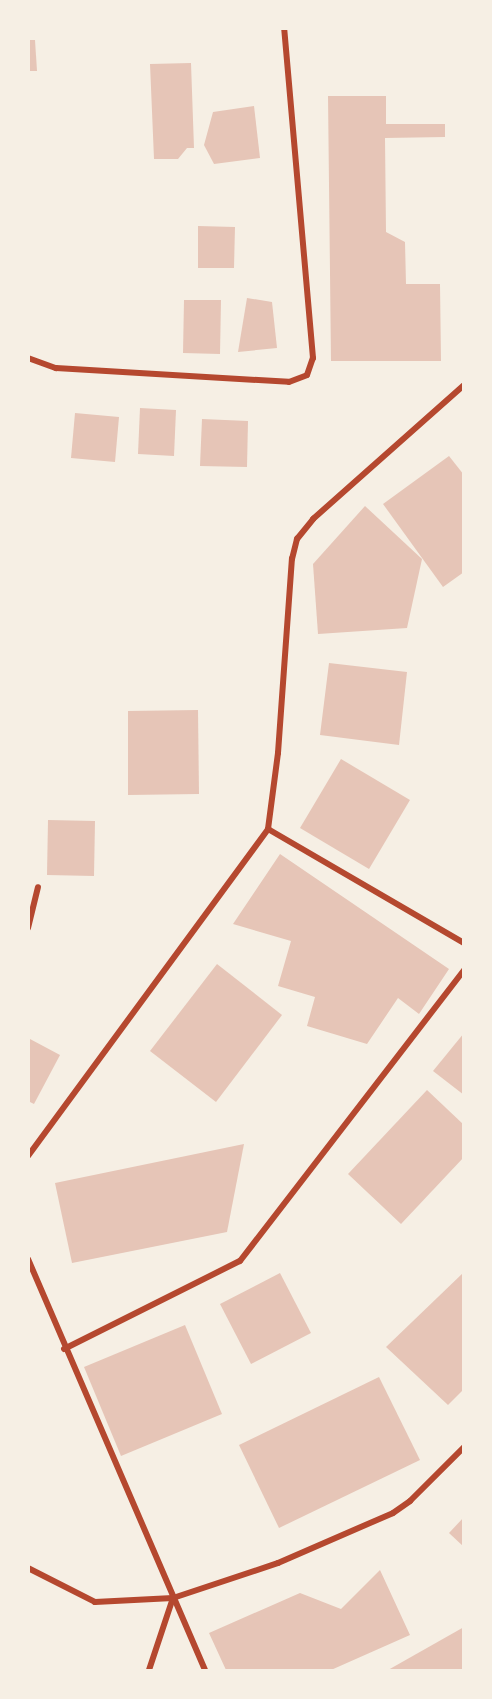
<!DOCTYPE html>
<html>
<head>
<meta charset="utf-8">
<style>
  body { margin:0 }
  #map { position:relative; width:492px; height:1699px; overflow:hidden; background:#f6efe4; font-family:"Nunito Sans",sans-serif }
  div>[style] { position:absolute }
  [style*='--x'] { left:calc(var(--x)*1px); top:calc(var(--y)*1px); width:calc(var(--w)*1px); rotate:calc(var(--a)*1deg) }
  .building>* { inset:0; background:#e6c5b7 }
  .minor>* { height:6px; margin:-3px; padding:0 3px; transform-origin:3px; border-radius:3px; background:#b5482f }
  span { translate:-50% -50%; white-space:nowrap; text-align:center; line-height:1.15; -webkit-text-stroke:6px #f6efe4; paint-order:stroke }
  .frame { position:absolute; inset:0; border:30px solid #f6efe4; pointer-events:none }
</style>
</head>
<body>
<div id="map">
  <div class="building">
    <div style="clip-path:polygon(28px 40px,35px 40px,37px 71px,28px 71px)"></div>
    <div style="clip-path:polygon(191px 63px,194px 148px,187px 148px,178px 159px,154px 159px,150px 64px)"></div>
    <div style="clip-path:polygon(328px 96px,386px 96px,386px 124px,445px 124px,445px 137px,385px 138px,386px 232px,405px 242px,406px 284px,440px 284px,441px 361px,331px 361px)"></div>
    <div style="clip-path:polygon(254px 106px,260px 158px,214px 164px,204px 145px,213px 112px)"></div>
    <div style="clip-path:polygon(198px 226px,235px 227px,234px 268px,198px 268px)"></div>
    <div style="clip-path:polygon(247px 298px,272px 302px,277px 348px,238px 352px)"></div>
    <div style="clip-path:polygon(184px 300px,221px 300px,220px 354px,183px 353px)"></div>
    <div style="clip-path:polygon(140px 408px,176px 410px,174px 456px,138px 454px)"></div>
    <div style="clip-path:polygon(75px 413px,119px 417px,115px 462px,71px 458px)"></div>
    <div style="clip-path:polygon(202px 419px,248px 421px,247px 467px,200px 466px)"></div>
    <div style="clip-path:polygon(449px 456px,464px 475px,464px 572px,443px 587px,383px 504px)"></div>
    <div style="clip-path:polygon(365px 506px,422px 559px,407px 628px,318px 634px,313px 564px)"></div>
    <div style="clip-path:polygon(329px 663px,407px 672px,399px 745px,320px 735px)"></div>
    <div style="clip-path:polygon(198px 710px,199px 794px,128px 795px,128px 711px)"></div>
    <div style="clip-path:polygon(341px 759px,410px 800px,369px 869px,300px 828px)"></div>
    <div style="clip-path:polygon(48px 820px,95px 821px,94px 876px,47px 875px)"></div>
    <div style="clip-path:polygon(280px 854px,449px 969px,419px 1014px,398px 998px,367px 1044px,307px 1026px,315px 997px,278px 986px,291px 941px,233px 924px)"></div>
    <div style="clip-path:polygon(217px 964px,282px 1015px,216px 1102px,150px 1051px)"></div>
    <div style="clip-path:polygon(464px 1033px,464px 1095px,433px 1071px)"></div>
    <div style="clip-path:polygon(30px 1039px,60px 1055px,34px 1104px,28px 1101px)"></div>
    <div style="clip-path:polygon(427px 1090px,464px 1125px,464px 1157px,401px 1224px,348px 1174px)"></div>
    <div style="clip-path:polygon(244px 1144px,227px 1232px,72px 1263px,55px 1183px)"></div>
    <div style="clip-path:polygon(464px 1272px,464px 1389px,448px 1405px,386px 1347px)"></div>
    <div style="clip-path:polygon(280px 1273px,311px 1333px,251px 1364px,220px 1304px)"></div>
    <div style="clip-path:polygon(185px 1325px,222px 1414px,121px 1456px,84px 1367px)"></div>
    <div style="clip-path:polygon(379px 1377px,420px 1460px,279px 1528px,239px 1445px)"></div>
    <div style="clip-path:polygon(464px 1517px,464px 1547px,449px 1533px)"></div>
    <div style="clip-path:polygon(380px 1570px,410px 1635px,331px 1670px,226px 1670px,209px 1633px,300px 1593px,341px 1609px)"></div>
    <div style="clip-path:polygon(464px 1627px,464px 1670px,388px 1670px)"></div>
  </div>
  <div class="minor">
    <div style="--x:28;--y:358;--w:30;--a:20"></div>
    <div style="--x:56;--y:368;--w:233;--a:3.4"></div>
    <div style="--x:289;--y:382;--w:19;--a:-21"></div>
    <div style="--x:307;--y:375;--w:18;--a:-71"></div>
    <div style="--x:313;--y:358;--w:331;--a:-95"></div>
    <div style="--x:268;--y:829;--w:227;--a:30.2"></div>
    <div style="--x:28;--y:928;--w:42;--a:-76.3"></div>
    <div style="--x:28;--y:1156;--w:406;--a:-53.7"></div>
    <div style="--x:268;--y:829;--w:77;--a:-82.5"></div>
    <div style="--x:278;--y:753;--w:195;--a:-85.9"></div>
    <div style="--x:292;--y:559;--w:21;--a:-76"></div>
    <div style="--x:297;--y:539;--w:26;--a:-51"></div>
    <div style="--x:313;--y:519;--w:202;--a:-41.6"></div>
    <div style="--x:28;--y:1259;--w:447;--a:66.7"></div>
    <div style="--x:64;--y:1349;--w:197;--a:-26.6"></div>
    <div style="--x:240;--y:1261;--w:367;--a:-52.4"></div>
    <div style="--x:28;--y:1568;--w:75;--a:26.9"></div>
    <div style="--x:95;--y:1602;--w:78;--a:-2.9"></div>
    <div style="--x:173;--y:1598;--w:111;--a:-18.4"></div>
    <div style="--x:278;--y:1563;--w:125;--a:-23.5"></div>
    <div style="--x:393;--y:1513;--w:21;--a:-35"></div>
    <div style="--x:410;--y:1501;--w:76;--a:-45"></div>
    <div style="--x:149;--y:1670;--w:76;--a:-71.6"></div>
  </div>
  <div class="frame"></div>
</div>
</body>
</html>
